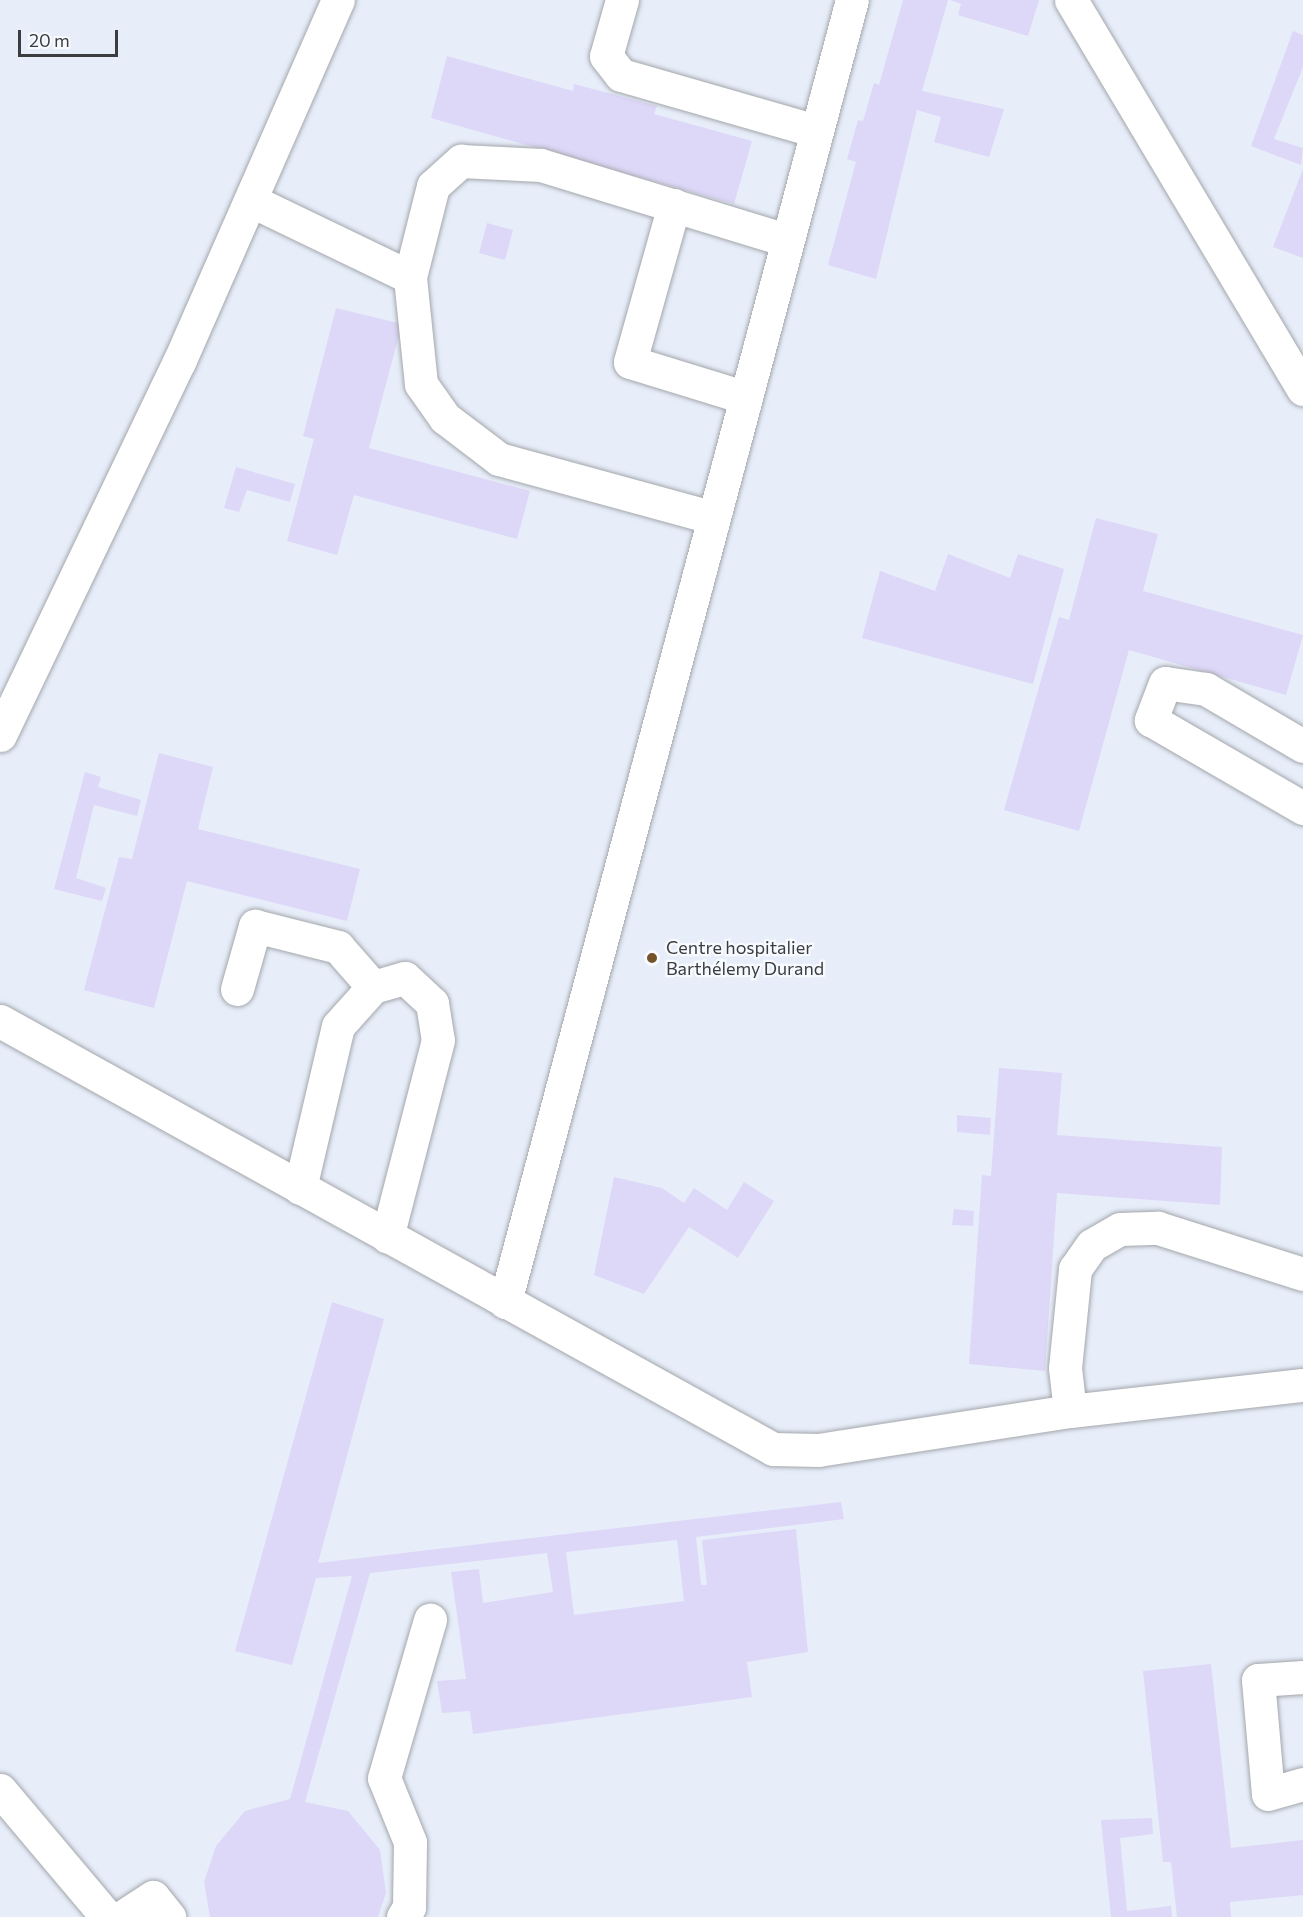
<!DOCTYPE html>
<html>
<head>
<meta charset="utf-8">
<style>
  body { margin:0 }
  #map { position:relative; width:1303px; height:1917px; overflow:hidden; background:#f7faff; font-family:Commissioner,sans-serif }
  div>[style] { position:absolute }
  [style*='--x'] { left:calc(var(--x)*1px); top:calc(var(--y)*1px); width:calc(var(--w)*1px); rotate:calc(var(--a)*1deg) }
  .built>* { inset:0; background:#e7eefa }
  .building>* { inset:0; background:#ddd7f8 }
  .roads { filter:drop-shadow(0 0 2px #a4a7ab) drop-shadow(0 0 2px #a4a7ab) }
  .minor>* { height:33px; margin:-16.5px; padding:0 16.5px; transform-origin:16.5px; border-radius:16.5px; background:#fff }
  .dots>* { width:16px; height:16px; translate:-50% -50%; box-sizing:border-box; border:3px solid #f7faff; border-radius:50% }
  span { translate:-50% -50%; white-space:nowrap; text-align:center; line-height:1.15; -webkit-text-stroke:4.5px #f7faff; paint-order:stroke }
  .poi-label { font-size:18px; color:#3c3d3f }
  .left { translate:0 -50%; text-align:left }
  .scale { position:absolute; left:18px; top:30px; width:100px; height:27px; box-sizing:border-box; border:3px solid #3c3d3f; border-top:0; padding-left:8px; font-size:18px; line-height:21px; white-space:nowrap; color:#3c3d3f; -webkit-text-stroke:4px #f7faff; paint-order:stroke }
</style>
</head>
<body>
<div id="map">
  <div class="built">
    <div style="clip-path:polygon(0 0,1303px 0,1303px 1917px,0 1917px)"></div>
  </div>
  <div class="building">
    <div style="clip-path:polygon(903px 0,948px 0,922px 91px,1004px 109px,989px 157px,934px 142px,941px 117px,917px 110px,876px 279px,828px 265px,856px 162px,847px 159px,858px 120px,863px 121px,874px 83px,879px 85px)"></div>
    <div style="clip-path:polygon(950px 0,1039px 0,1028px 36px,958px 15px,961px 4px)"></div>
    <div style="clip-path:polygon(1293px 31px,1303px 35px,1303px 67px,1274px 139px,1303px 148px,1301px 165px,1251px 146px)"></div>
    <div style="clip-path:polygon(447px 56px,573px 91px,574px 84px,657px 106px,654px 114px,752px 141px,734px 204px,431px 118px)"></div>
    <div style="clip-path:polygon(1303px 169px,1303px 258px,1273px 247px)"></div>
    <div style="clip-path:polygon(487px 223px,513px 230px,505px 260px,479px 253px)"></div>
    <div style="clip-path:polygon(336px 308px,402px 324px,369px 448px,530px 491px,517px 539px,354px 495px,337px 555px,287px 541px,314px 439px,303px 436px)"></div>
    <div style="clip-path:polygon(236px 467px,295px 484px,290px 502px,247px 490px,239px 512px,224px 508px)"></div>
    <div style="clip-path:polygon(1096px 518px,1158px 534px,1143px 591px,1303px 635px,1286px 695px,1129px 650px,1079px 831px,1004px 810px,1059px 617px,1069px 620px)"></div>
    <div style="clip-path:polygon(948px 554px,1010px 578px,1018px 554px,1064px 569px,1033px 684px,862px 638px,880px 571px,935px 591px)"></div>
    <div style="clip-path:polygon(159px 753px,213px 767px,198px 829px,360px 869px,347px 921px,187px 881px,154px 1008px,84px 990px,119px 857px,132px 859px)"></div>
    <div style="clip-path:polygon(85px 772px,101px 777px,98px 787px,141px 800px,137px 816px,94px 805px,76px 878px,106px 888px,102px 901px,54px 889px)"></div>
    <div style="clip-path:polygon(999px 1068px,1062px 1073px,1057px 1135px,1222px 1147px,1220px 1205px,1057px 1193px,1045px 1371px,969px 1364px,982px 1175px,991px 1176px)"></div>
    <div style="clip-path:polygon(957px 1115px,991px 1118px,990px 1135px,957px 1132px)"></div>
    <div style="clip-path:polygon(614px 1177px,662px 1188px,684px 1203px,694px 1188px,727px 1210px,744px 1182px,774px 1201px,738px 1258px,689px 1227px,644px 1294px,594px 1275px)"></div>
    <div style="clip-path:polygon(954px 1209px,974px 1211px,973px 1226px,952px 1225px)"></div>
    <div style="clip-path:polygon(evenodd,332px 1302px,384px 1319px,318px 1563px,841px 1502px,844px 1519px,696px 1537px,701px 1585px,707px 1585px,702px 1540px,796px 1529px,808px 1652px,747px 1662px,752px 1697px,473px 1734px,470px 1711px,442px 1713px,437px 1681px,466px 1679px,451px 1572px,479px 1569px,483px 1603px,553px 1592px,547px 1553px,370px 1573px,305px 1802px,348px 1811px,380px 1850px,386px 1893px,378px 1917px,210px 1917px,204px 1882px,216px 1846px,245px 1811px,290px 1799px,352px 1576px,316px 1578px,292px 1665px,235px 1651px,332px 1302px,677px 1540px,684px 1601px,574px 1615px,566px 1552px,677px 1540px)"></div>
    <div style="clip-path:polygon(1211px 1664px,1231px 1848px,1303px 1840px,1303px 1895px,1230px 1902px,1231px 1917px,1177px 1917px,1171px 1862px,1163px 1862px,1143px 1671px)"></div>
    <div style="clip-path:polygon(1152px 1818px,1153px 1834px,1120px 1838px,1127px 1911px,1171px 1906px,1172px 1917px,1111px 1917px,1101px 1820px)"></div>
  </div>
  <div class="roads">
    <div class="minor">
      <div style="--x:622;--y:0;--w:58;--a:105.9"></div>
      <div style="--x:606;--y:56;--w:24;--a:52"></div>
      <div style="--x:621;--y:75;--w:203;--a:16"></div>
      <div style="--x:1071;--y:0;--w:453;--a:59.2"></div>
      <div style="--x:252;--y:201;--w:175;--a:25.7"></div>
      <div style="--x:674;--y:205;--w:163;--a:105.7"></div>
      <div style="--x:630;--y:362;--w:119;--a:17.1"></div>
      <div style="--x:711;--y:517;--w:220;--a:-164.7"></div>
      <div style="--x:499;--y:459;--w:68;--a:-142.8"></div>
      <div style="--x:445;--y:418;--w:42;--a:-125.2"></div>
      <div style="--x:421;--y:384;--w:108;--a:-95.9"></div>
      <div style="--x:410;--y:277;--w:94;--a:-75.8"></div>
      <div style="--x:433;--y:186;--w:38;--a:-42"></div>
      <div style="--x:461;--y:161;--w:80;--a:2.9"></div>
      <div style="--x:541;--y:165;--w:257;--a:17"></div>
      <div style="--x:0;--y:735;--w:414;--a:-64.4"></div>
      <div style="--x:179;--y:362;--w:395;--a:-66.3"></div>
      <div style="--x:1303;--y:746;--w:113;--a:-149.6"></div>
      <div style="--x:1206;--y:689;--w:41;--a:-171.7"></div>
      <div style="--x:1165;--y:683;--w:40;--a:111"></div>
      <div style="--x:1151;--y:720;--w:176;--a:30.1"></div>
      <div style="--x:237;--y:989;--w:66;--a:-74.1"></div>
      <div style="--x:255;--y:926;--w:86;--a:14.2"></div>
      <div style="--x:338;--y:947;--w:53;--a:48.8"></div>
      <div style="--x:0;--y:1021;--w:884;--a:28.97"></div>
      <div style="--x:773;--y:1449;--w:45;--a:1.3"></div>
      <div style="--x:818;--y:1450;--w:255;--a:-8.8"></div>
      <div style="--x:1070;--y:1411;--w:234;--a:-6.4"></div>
      <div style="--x:300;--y:1188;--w:166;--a:-76.8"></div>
      <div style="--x:338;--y:1026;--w:52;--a:-48.1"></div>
      <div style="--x:373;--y:987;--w:33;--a:-16"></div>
      <div style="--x:405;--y:978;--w:37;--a:43"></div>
      <div style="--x:432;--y:1003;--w:37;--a:81"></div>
      <div style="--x:438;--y:1040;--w:203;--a:104.5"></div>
      <div style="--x:505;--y:1302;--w:1347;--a:-75.08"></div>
      <div style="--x:1070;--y:1411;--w:43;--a:-96.6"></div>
      <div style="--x:1065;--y:1368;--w:100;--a:-84.2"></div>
      <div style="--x:1075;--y:1269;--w:29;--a:-55"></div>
      <div style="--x:1092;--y:1245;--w:32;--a:-30"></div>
      <div style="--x:1120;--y:1229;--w:38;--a:-2"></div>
      <div style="--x:1158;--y:1228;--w:152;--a:17.6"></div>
      <div style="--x:1303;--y:1677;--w:45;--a:176.2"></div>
      <div style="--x:1258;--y:1680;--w:114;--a:85"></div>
      <div style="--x:1268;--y:1794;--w:36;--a:-16"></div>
      <div style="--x:0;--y:1790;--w:166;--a:49.9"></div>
      <div style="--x:122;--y:1917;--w:37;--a:-33"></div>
      <div style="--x:153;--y:1897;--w:26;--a:51"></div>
      <div style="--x:403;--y:1917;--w:12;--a:-59"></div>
      <div style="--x:409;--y:1907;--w:65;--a:-89.1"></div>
      <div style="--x:410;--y:1842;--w:69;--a:-112.1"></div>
      <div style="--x:384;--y:1778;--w:165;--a:-73.8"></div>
    </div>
  </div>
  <div class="dots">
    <div style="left:652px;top:958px;background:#74522a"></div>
  </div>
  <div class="poi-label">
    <span class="left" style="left:666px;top:958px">Centre hospitalier<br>Barthélemy Durand</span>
  </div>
  <div class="scale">20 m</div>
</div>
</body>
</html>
